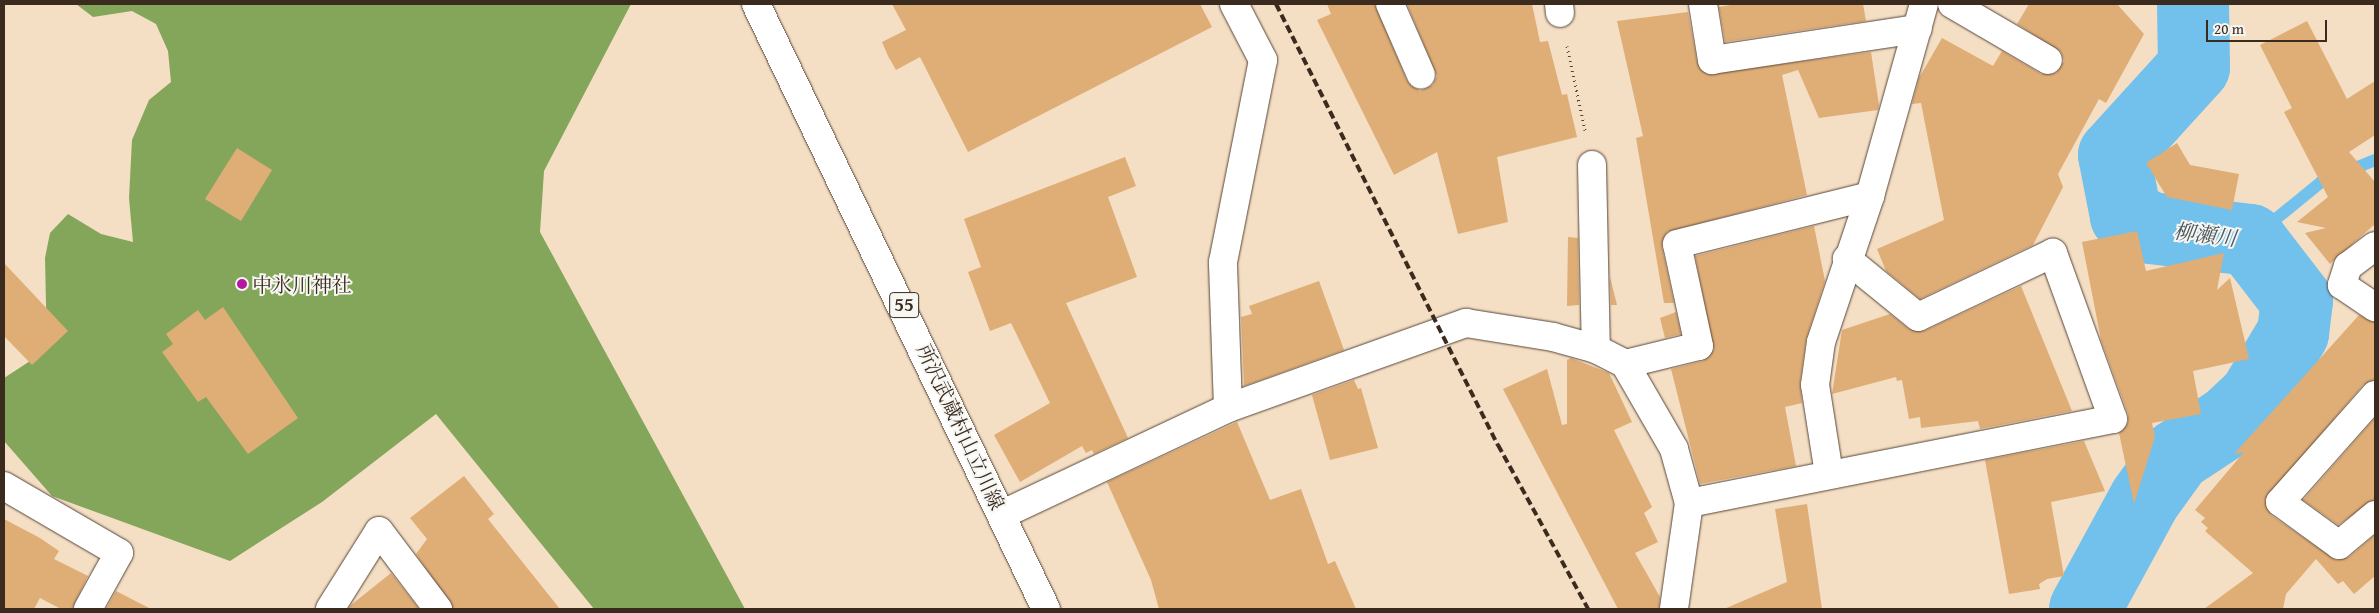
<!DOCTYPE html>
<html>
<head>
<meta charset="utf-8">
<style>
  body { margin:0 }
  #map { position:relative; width:2379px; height:613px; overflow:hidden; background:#f4dec4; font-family:"Gentium Book Plus","Noto Serif JP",serif }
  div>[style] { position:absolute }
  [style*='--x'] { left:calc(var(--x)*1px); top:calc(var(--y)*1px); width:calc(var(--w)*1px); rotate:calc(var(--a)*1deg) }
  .forest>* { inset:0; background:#84a65b }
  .stream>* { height:12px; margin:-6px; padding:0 6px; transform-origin:6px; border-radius:6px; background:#72c0ec }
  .river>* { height:72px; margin:-36px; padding:0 36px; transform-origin:36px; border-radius:36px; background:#72c0ec }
  .building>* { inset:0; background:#dfad76 }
  .path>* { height:3px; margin-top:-1.5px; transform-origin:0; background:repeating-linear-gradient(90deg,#574537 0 1px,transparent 0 5px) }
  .roads { filter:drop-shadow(0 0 1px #574537) drop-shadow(0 0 1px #574537) }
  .minor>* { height:28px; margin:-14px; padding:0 14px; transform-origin:14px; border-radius:14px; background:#fff }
  .major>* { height:28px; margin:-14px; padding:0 14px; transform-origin:14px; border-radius:14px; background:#fff }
  .rail>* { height:4px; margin-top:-2px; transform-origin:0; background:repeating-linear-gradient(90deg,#3b2a1e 0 8px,transparent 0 12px) }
  .dots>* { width:14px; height:14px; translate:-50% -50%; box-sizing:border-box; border:2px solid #f6f6f2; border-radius:50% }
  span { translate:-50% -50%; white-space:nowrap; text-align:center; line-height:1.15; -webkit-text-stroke:4px #f6f6f2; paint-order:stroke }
  .shield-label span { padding:1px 4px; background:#f6f6f2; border:1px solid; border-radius:4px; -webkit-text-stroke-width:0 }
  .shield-label { font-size:19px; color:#3b2a1e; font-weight:700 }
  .poi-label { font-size:20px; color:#3b2a1e }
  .left { translate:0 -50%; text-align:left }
  .street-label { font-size:20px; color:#3b2a1e }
  .water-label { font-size:21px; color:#4c575c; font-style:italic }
  .frame { position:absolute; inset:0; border:5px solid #3b2a1e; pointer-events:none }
  .scale { position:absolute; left:2206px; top:20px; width:121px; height:22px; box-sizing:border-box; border:2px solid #3b2a1e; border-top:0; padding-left:6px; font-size:15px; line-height:18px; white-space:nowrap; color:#3b2a1e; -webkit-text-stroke:4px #f6f6f2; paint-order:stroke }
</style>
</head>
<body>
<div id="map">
  <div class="forest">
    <div style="clip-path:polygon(76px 4px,631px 4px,544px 171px,540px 232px,745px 609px,594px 609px,436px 414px,322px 502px,230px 561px,52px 496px,4px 441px,4px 378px,47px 350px,45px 258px,50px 233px,68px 214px,101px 234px,133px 242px,129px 198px,132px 140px,149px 100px,171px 82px,168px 51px,156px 24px,132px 11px,93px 17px)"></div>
  </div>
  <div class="stream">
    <div style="--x:2250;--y:240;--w:92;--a:-39.2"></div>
    <div style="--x:2321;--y:182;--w:58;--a:-22.2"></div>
  </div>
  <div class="river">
    <div style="--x:2085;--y:609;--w:125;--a:-61.4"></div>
    <div style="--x:2145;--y:499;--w:53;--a:-54.2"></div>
    <div style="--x:2176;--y:456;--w:64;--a:-33.4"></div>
    <div style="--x:2229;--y:421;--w:34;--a:-43"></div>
    <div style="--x:2254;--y:398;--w:76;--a:-59"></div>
    <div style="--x:2293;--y:333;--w:32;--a:-83"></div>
    <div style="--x:2297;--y:301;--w:77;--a:-127.6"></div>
    <div style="--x:2250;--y:240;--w:100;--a:-173.1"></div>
    <div style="--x:2151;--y:228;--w:28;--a:-154"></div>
    <div style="--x:2126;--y:216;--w:62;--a:-101.1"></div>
    <div style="--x:2114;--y:155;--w:119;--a:-47.7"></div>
    <div style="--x:2194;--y:67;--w:63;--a:-90.9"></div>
  </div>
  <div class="building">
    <div style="clip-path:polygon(892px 4px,1200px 4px,1212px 27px,968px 152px,920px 57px,896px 70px,888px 56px,882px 42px,906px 30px)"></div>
    <div style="clip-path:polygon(1327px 4px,1375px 4px,1407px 81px,1420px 91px,1433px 85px,1437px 76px,1407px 4px,1532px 4px,1540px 42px,1548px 41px,1562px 95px,1567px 94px,1577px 137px,1497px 157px,1508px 222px,1458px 234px,1437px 152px,1394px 175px,1317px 20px,1331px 14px)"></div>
    <div style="clip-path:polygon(1736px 4px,1863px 4px,1866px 21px,1725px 42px,1719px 7px)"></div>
    <div style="clip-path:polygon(2029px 4px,2117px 4px,2144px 34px,2106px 103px,2099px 99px,2058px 174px,2063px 187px,2033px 245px,1920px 299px,1886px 271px,1877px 249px,1944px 220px,1921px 103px,1912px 104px,1919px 78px,1942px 38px,1993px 66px,2002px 51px,2041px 74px,2056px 73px,2064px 61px,2061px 52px,2017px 24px)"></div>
    <div style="clip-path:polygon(1688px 12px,1697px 62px,1706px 74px,1871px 52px,1879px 105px,1878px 110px,1819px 118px,1798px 70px,1782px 75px,1807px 195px,1667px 232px,1662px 247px,1674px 303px,1664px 303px,1636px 138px,1643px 136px,1617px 21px)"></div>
    <div style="clip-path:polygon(2307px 21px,2347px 99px,2375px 81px,2375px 135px,2349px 152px,2375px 182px,2375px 224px,2330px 264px,2305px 233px,2326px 228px,2297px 222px,2328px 197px,2284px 112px,2292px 108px,2260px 45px)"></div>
    <div style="clip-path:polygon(2177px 143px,2190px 165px,2239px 174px,2232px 210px,2167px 197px,2146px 163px)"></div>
    <div style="clip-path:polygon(237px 148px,272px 170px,241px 221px,205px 199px)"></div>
    <div style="clip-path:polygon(1125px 157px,1136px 186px,1108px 197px,1137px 277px,1066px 303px,1128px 438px,1094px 454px,1092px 450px,1086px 453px,1082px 446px,1020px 482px,994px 435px,1050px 403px,1011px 323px,990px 331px,968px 272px,981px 267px,964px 219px)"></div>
    <div style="clip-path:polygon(1814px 226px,1825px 281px,1806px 340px,1800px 383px,1802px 403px,1785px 407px,1796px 466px,1700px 484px,1671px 369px,1703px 361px,1714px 350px,1695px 256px)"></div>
    <div style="clip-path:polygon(2137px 231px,2146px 271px,2224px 253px,2217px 290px,2230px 278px,2249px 359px,2193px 371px,2201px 414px,2152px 423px,2155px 437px,2134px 504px,2119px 433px,2128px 423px,2128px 414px,2101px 340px,2082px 242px)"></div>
    <div style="clip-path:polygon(1568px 237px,1578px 238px,1579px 305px,1567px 306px)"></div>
    <div style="clip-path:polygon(4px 263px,68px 331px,32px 365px,4px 336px)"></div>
    <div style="clip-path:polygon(1610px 277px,1617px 305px,1611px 305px)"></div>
    <div style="clip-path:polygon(1319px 281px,1344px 350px,1244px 386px,1241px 317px,1252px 314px,1249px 306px)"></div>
    <div style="clip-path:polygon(2021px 286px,2072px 411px,1980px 429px,1978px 421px,1921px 428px,1920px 417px,1909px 419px,1902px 380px,1897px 381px,1896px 377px,1832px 394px,1842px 330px,1890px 314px,1909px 329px,1924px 331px)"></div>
    <div style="clip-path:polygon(223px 307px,298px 418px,248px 454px,206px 397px,198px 402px,162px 352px,173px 344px,166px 334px,198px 310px,205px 320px)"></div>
    <div style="clip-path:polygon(1676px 312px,1681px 334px,1665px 338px,1660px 318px)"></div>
    <div style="clip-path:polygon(2359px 315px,2375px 322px,2375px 380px,2363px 385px,2265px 500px,2271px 515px,2336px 560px,2349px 557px,2375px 535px,2375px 576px,2354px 594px,2343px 581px,2338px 584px,2316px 559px,2286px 594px,2283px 609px,2204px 609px,2253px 573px,2205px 531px,2208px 528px,2201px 522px,2205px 518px,2195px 510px,2244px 452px,2234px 454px)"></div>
    <div style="clip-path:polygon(1571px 358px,1609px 373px,1632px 422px,1614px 430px,1652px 507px,1644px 513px,1658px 542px,1635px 553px,1660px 597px,1659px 609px,1618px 609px,1503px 389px,1547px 369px,1562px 425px,1567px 424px,1567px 360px)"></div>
    <div style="clip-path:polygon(1354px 380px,1358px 389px,1361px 388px,1378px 448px,1330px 460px,1312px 395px)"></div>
    <div style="clip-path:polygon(2375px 418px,2375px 500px,2338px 525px,2303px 500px)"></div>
    <div style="clip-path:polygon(1237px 422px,1270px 500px,1301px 489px,1328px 564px,1335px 561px,1356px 609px,1159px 609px,1151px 580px,1107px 482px)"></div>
    <div style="clip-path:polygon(2084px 441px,2105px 491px,2051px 502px,2064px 576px,2047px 579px,2039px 584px,2040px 589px,2009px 594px,1985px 460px)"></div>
    <div style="clip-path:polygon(464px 476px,494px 514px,488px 519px,560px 609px,453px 609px,416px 554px,427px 539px,410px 518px)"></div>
    <div style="clip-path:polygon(1807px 504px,1822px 609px,1724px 609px,1787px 582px,1775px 509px)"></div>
    <div style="clip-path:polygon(4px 519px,40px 538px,59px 551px,54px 559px,88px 576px,72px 609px,61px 609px,40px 598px,34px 609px,4px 609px)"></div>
    <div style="clip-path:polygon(391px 573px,419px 609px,348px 609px,351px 605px)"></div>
    <div style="clip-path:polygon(116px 591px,151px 609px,106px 609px)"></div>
  </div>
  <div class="path">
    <div style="--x:1567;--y:46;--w:86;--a:77.9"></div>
  </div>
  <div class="roads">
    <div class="minor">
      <div style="--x:1390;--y:4;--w:77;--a:66.4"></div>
      <div style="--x:1559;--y:4;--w:9;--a:84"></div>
      <div style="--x:1703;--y:4;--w:57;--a:80.9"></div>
      <div style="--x:1712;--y:60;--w:208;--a:-8.6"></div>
      <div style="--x:1952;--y:4;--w:111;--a:30.3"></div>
      <div style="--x:1592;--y:165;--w:184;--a:88.8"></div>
      <div style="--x:2375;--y:246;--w:34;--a:143"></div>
      <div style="--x:2348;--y:266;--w:20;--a:108"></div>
      <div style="--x:2342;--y:285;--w:40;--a:34"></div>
      <div style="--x:1625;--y:364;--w:76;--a:-13.7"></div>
      <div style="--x:1699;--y:346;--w:104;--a:-102.2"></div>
      <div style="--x:1677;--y:244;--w:199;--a:-14"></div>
      <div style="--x:2375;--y:395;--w:143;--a:131.6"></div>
      <div style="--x:2280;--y:502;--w:73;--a:36.1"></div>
      <div style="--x:2339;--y:545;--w:47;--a:-39.8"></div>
      <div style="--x:1228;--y:408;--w:146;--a:-92"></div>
      <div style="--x:1223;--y:262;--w:206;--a:-78.8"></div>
      <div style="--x:1263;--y:60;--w:63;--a:-117.4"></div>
      <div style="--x:1829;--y:474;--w:90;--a:-98.9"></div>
      <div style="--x:1815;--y:385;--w:43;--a:-82.1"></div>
      <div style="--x:1821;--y:342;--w:154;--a:-71.4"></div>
      <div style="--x:1870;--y:196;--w:199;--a:-74.3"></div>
      <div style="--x:4;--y:486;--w:133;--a:30.2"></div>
      <div style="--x:119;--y:553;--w:64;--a:119"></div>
      <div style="--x:1689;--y:503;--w:432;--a:-11.2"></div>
      <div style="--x:2113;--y:419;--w:177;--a:-109.9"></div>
      <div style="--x:2053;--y:253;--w:149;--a:154.6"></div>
      <div style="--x:1918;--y:317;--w:92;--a:-140.8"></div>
      <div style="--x:1003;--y:514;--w:249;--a:-25.2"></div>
      <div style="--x:1228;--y:408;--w:253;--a:-19.7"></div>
      <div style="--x:1466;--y:323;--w:88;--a:9.1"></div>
      <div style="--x:1553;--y:337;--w:45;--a:15.6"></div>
      <div style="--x:1596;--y:349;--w:33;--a:27"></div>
      <div style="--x:1625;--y:364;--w:98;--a:60"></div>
      <div style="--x:1674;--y:449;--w:56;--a:74.5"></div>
      <div style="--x:1689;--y:503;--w:107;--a:98.1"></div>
      <div style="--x:330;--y:609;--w:92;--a:-57.9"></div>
      <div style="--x:379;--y:531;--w:98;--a:52.9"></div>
    </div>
    <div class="major">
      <div style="--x:756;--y:4;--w:671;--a:64.39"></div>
    </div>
  </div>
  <div class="rail">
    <div style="--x:1276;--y:4;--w:494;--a:63.3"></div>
    <div style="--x:1498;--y:445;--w:187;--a:61.2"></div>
  </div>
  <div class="dots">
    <div style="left:242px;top:284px;background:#b5179e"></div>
  </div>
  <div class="shield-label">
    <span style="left:904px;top:305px">55</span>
  </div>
  <div class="poi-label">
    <span class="left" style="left:252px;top:284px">中氷川神社</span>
  </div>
  <div class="street-label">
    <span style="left:961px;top:427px;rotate:65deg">所沢武蔵村山立川線</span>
  </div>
  <div class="water-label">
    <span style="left:2205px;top:235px;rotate:7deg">柳瀬川</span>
  </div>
  <div class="frame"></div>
  <div class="scale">20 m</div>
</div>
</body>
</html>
